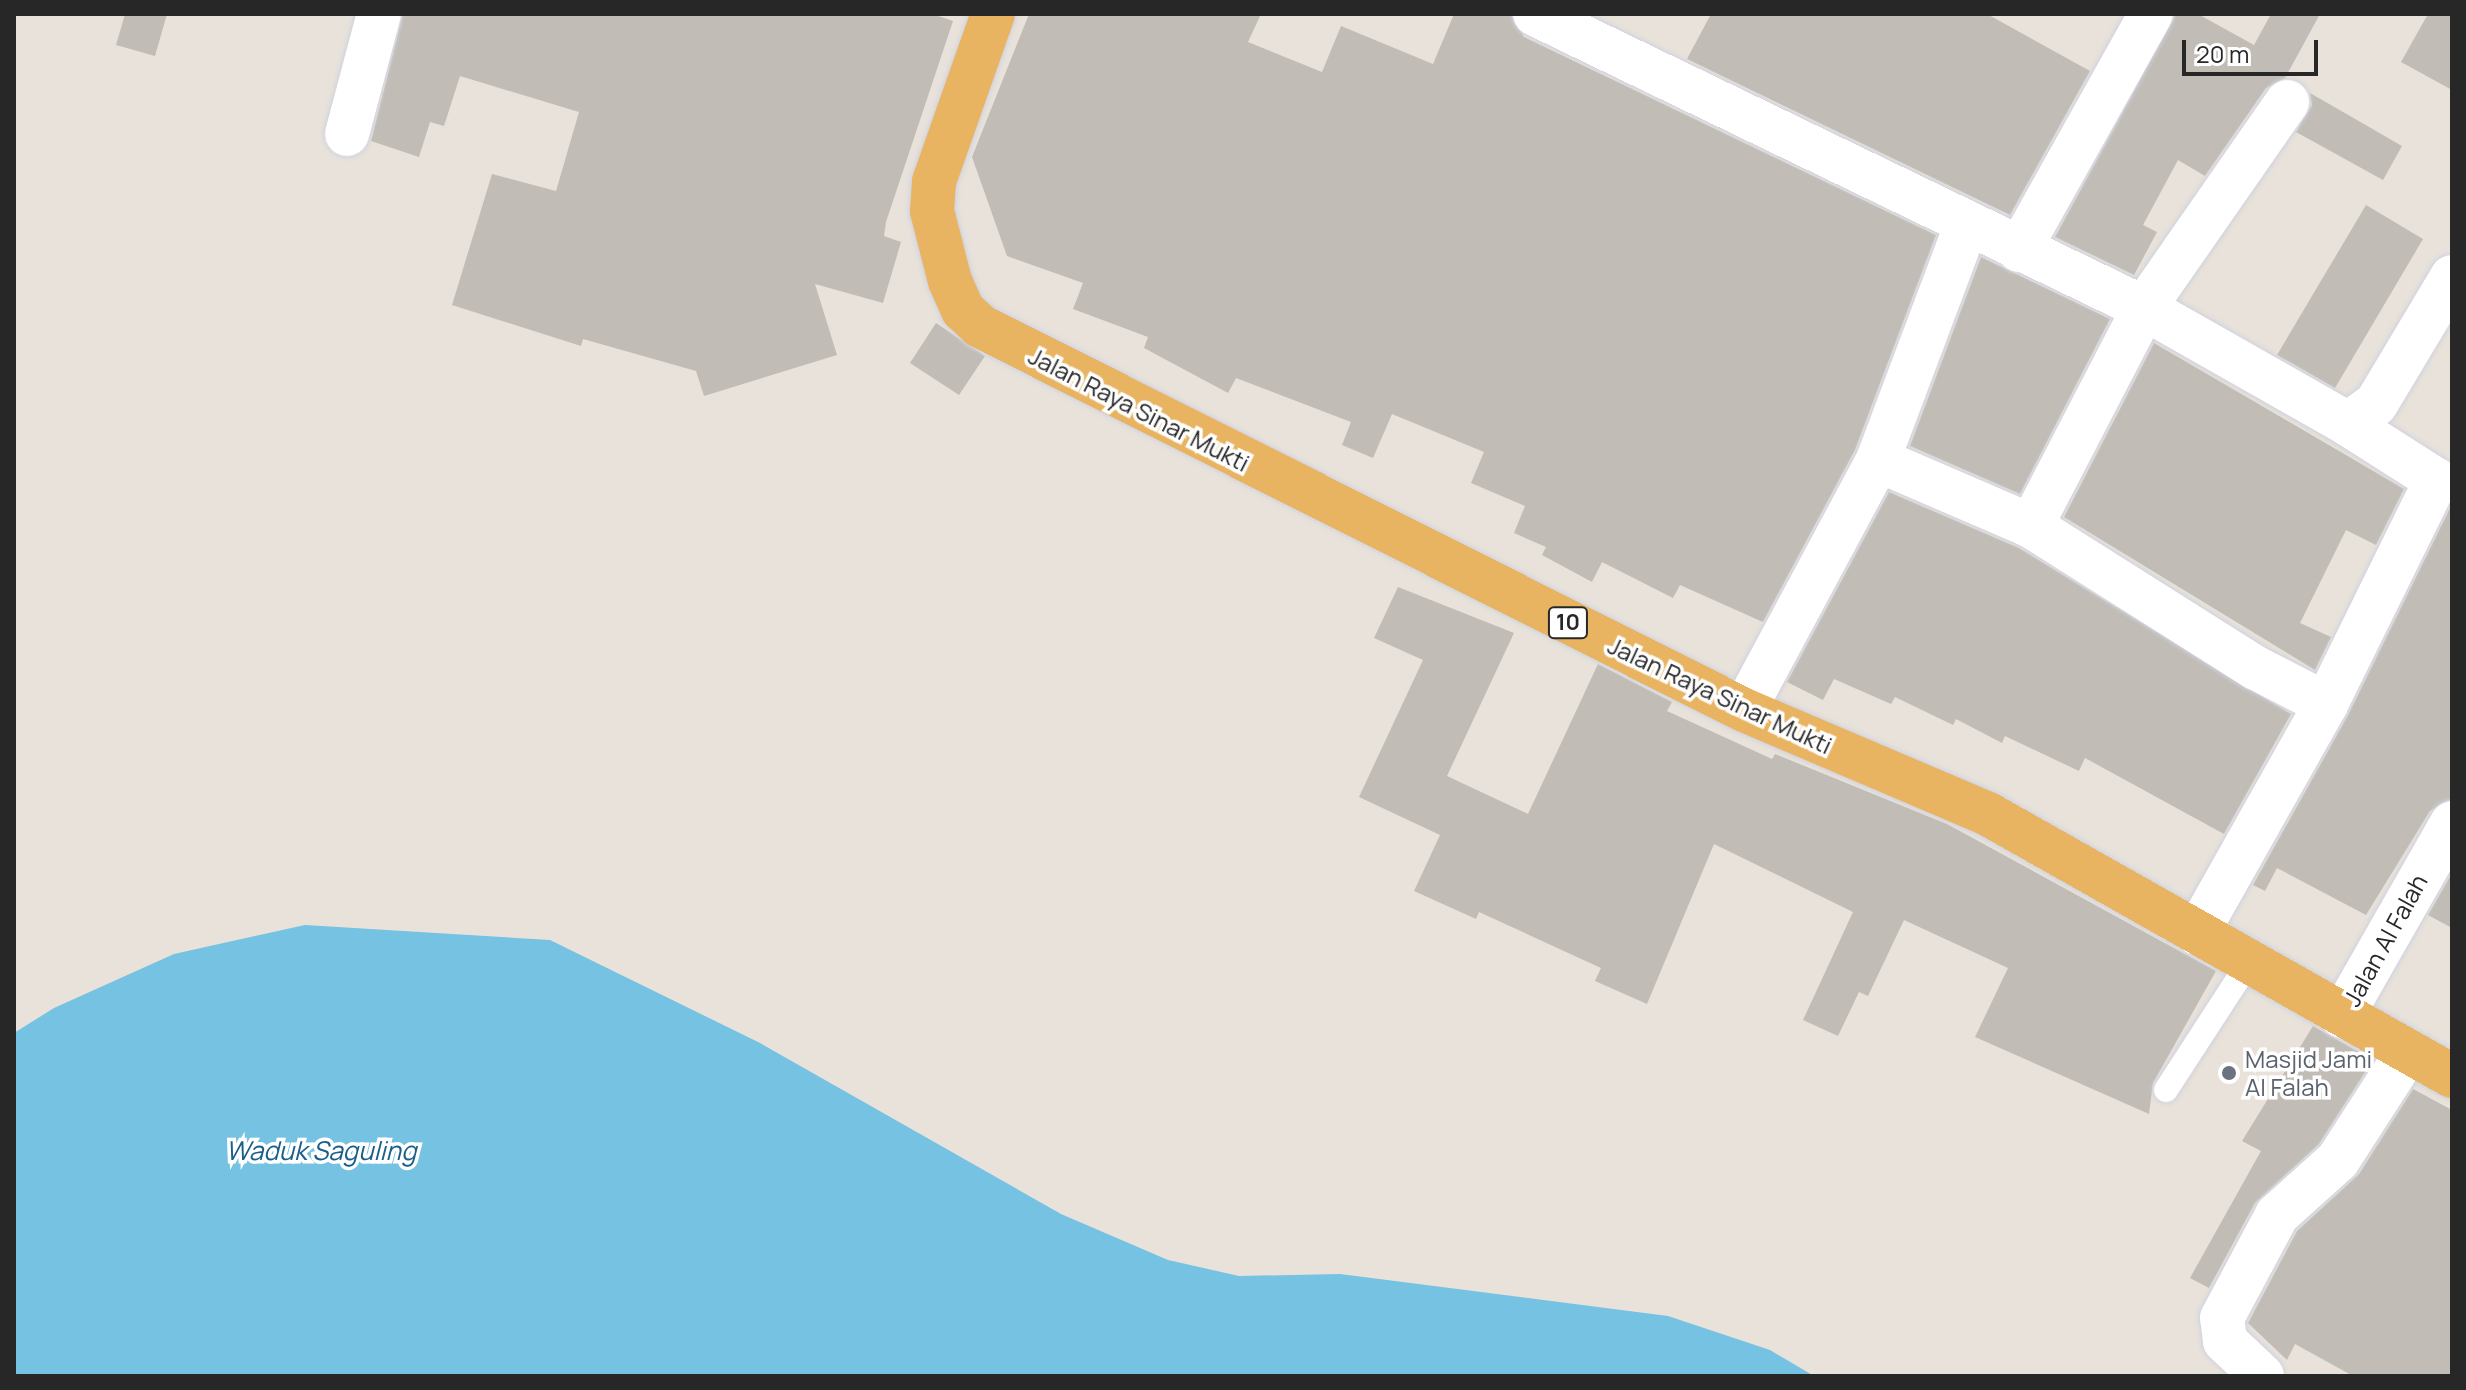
<!DOCTYPE html>
<html>
<head>
<meta charset="utf-8">
<style>
  body { margin:0 }
  #map { position:relative; width:2466px; height:1390px; overflow:hidden; background:#e8e2da; font-family:Manrope,sans-serif }
  div>[style] { position:absolute }
  [style*='--x'] { left:calc(var(--x)*1px); top:calc(var(--y)*1px); width:calc(var(--w)*1px); rotate:calc(var(--a)*1deg) }
  .water>* { inset:0; background:#75c2e2 }
  .building>* { inset:0; background:#c1bcb5 }
  .roads { filter:drop-shadow(0 0 2px #cfd2df) drop-shadow(0 0 2px #cfd2df) }
  .service>* { height:24px; margin:-12px; padding:0 12px; transform-origin:12px; border-radius:12px; background:#fff }
  .minor>* { height:44px; margin:-22px; padding:0 22px; transform-origin:22px; border-radius:22px; background:#fff }
  .trunk>* { height:44px; margin:-22px; padding:0 22px; transform-origin:22px; border-radius:22px; background:#e8b462 }
  .dots>* { width:22px; height:22px; translate:-50% -50%; box-sizing:border-box; border:4px solid #fff; border-radius:50% }
  span { translate:-50% -50%; white-space:nowrap; text-align:center; line-height:1.15; -webkit-text-stroke:7px #fff; paint-order:stroke }
  .shield-label span { padding:2px 6px; background:#fff; border:2px solid; border-radius:6px; -webkit-text-stroke-width:0 }
  .shield-label { font-size:22px; color:#272727; font-weight:700 }
  .street-label { font-size:24px; color:#272727 }
  .worship-label { font-size:24px; color:#5b616d }
  .left { translate:0 -50%; text-align:left }
  .water-label { font-size:26px; color:#195f89; font-style:italic }
  .frame { position:absolute; inset:0; border:16px solid #272727; pointer-events:none }
  .scale { position:absolute; left:2182px; top:40px; width:136px; height:36px; box-sizing:border-box; border:4px solid #272727; border-top:0; padding-left:10px; font-size:24px; line-height:28px; white-space:nowrap; color:#272727; -webkit-text-stroke:6px #fff; paint-order:stroke }
</style>
</head>
<body>
<div id="map">
  <div class="water">
    <div style="clip-path:polygon(305px 925px,550px 940px,760px 1043px,1061px 1214px,1168px 1260px,1239px 1276px,1340px 1274px,1668px 1316px,1770px 1350px,1814px 1376px,14px 1376px,14px 1033px,54px 1008px,174px 954px)"></div>
  </div>
  <div class="building">
    <div style="clip-path:polygon(125px 14px,167px 14px,155px 56px,116px 45px)"></div>
    <div style="clip-path:polygon(403px 14px,932px 14px,953px 21px,886px 222px,884px 236px,901px 242px,883px 303px,815px 284px,837px 355px,704px 396px,696px 371px,583px 339px,581px 346px,452px 305px,492px 174px,556px 191px,579px 112px,460px 76px,444px 126px,430px 122px,419px 157px,371px 141px)"></div>
    <div style="clip-path:polygon(1029px 14px,1261px 14px,1248px 42px,1322px 72px,1341px 26px,1433px 64px,1454px 14px,1510px 14px,1524px 37px,1936px 235px,1855px 450px,1763px 622px,1680px 585px,1673px 598px,1602px 562px,1592px 582px,1542px 555px,1546px 547px,1514px 533px,1525px 506px,1471px 483px,1484px 452px,1392px 414px,1373px 458px,1342px 445px,1351px 422px,1236px 378px,1228px 393px,1144px 348px,1148px 337px,1073px 309px,1083px 283px,1007px 256px,972px 157px)"></div>
    <div style="clip-path:polygon(1711px 14px,1987px 14px,2090px 71px,2010px 215px,1687px 59px)"></div>
    <div style="clip-path:polygon(2176px 14px,2198px 14px,2254px 45px,2271px 14px,2320px 14px,2285px 78px,2266px 88px,2205px 176px,2178px 160px,2143px 225px,2157px 232px,2134px 275px,2055px 237px)"></div>
    <div style="clip-path:polygon(2428px 14px,2452px 14px,2452px 90px,2401px 62px)"></div>
    <div style="clip-path:polygon(2310px 93px,2402px 146px,2383px 180px,2296px 132px,2312px 105px)"></div>
    <div style="clip-path:polygon(2366px 205px,2423px 239px,2335px 388px,2277px 355px)"></div>
    <div style="clip-path:polygon(1981px 257px,2110px 319px,2020px 494px,1910px 446px)"></div>
    <div style="clip-path:polygon(936px 323px,985px 356px,959px 395px,910px 363px)"></div>
    <div style="clip-path:polygon(2154px 343px,2404px 489px,2376px 545px,2346px 530px,2300px 623px,2331px 637px,2315px 670px,2064px 517px)"></div>
    <div style="clip-path:polygon(1889px 492px,2019px 548px,2291px 714px,2224px 834px,2085px 758px,2079px 771px,2005px 736px,2002px 743px,1956px 719px,1953px 725px,1895px 697px,1891px 704px,1834px 679px,1823px 700px,1787px 682px)"></div>
    <div style="clip-path:polygon(2452px 504px,2452px 798px,2430px 811px,2366px 915px,2277px 868px,2265px 891px,2253px 885px,2348px 715px)"></div>
    <div style="clip-path:polygon(1398px 587px,1514px 633px,1447px 776px,1528px 814px,1598px 664px,1672px 702px,1667px 711px,1772px 759px,1775px 754px,1947px 824px,2216px 971px,2153px 1083px,2149px 1114px,1975px 1037px,2008px 968px,1904px 920px,1868px 996px,1859px 992px,1838px 1036px,1803px 1020px,1853px 912px,1714px 844px,1647px 1004px,1595px 981px,1601px 968px,1479px 912px,1476px 919px,1414px 891px,1440px 835px,1359px 797px,1423px 660px,1374px 638px)"></div>
    <div style="clip-path:polygon(2452px 873px,2452px 928px,2428px 915px)"></div>
    <div style="clip-path:polygon(2313px 1026px,2373px 1060px,2319px 1144px,2255px 1203px,2209px 1288px,2190px 1278px,2261px 1151px,2242px 1141px)"></div>
    <div style="clip-path:polygon(2413px 1089px,2452px 1110px,2452px 1376px,2353px 1376px,2295px 1344px,2287px 1360px,2248px 1323px,2297px 1231px,2359px 1174px)"></div>
  </div>
  <div class="roads">
    <div class="service">
      <div style="--x:2166;--y:1090;--w:153;--a:-57"></div>
    </div>
    <div class="minor">
      <div style="--x:1535;--y:14;--w:676;--a:25.77"></div>
      <div style="--x:2144;--y:308;--w:235;--a:29.6"></div>
      <div style="--x:347;--y:134;--w:124;--a:-75.1"></div>
      <div style="--x:2019;--y:250;--w:270;--a:-60.8"></div>
      <div style="--x:1878;--y:460;--w:167;--a:23.3"></div>
      <div style="--x:2031;--y:526;--w:266;--a:32.3"></div>
      <div style="--x:2256;--y:668;--w:79;--a:27.2"></div>
      <div style="--x:2031;--y:526;--w:246;--a:-62.6"></div>
      <div style="--x:2144;--y:308;--w:251;--a:-55.2"></div>
      <div style="--x:1744;--y:710;--w:284;--a:-61.8"></div>
      <div style="--x:1878;--y:460;--w:250;--a:-69.4"></div>
      <div style="--x:2197;--y:933;--w:263;--a:-60.6"></div>
      <div style="--x:2326;--y:704;--w:250;--a:-63.8"></div>
      <div style="--x:2436;--y:480;--w:104;--a:-147.5"></div>
      <div style="--x:2348;--y:424;--w:34;--a:-36"></div>
      <div style="--x:2376;--y:404;--w:148;--a:-59.1"></div>
      <div style="--x:2342;--y:1016;--w:222;--a:-60.3"></div>
      <div style="--x:2262;--y:1376;--w:51;--a:-136.6"></div>
      <div style="--x:2225;--y:1341;--w:23;--a:-97"></div>
      <div style="--x:2222;--y:1318;--w:117;--a:-61.9"></div>
      <div style="--x:2277;--y:1215;--w:82;--a:-42"></div>
      <div style="--x:2338;--y:1160;--w:127;--a:-57.2"></div>
    </div>
    <div class="trunk">
      <div style="--x:993;--y:14;--w:178;--a:109.4"></div>
      <div style="--x:934;--y:182;--w:29;--a:94"></div>
      <div style="--x:932;--y:211;--w:72;--a:75.6"></div>
      <div style="--x:950;--y:281;--w:32;--a:66"></div>
      <div style="--x:963;--y:310;--w:23;--a:43"></div>
      <div style="--x:980;--y:326;--w:855;--a:26.68"></div>
      <div style="--x:1744;--y:710;--w:265;--a:23.1"></div>
      <div style="--x:1988;--y:814;--w:533;--a:29.45"></div>
    </div>
  </div>
  <div class="dots">
    <div style="left:2229px;top:1073px;background:#6b7280"></div>
  </div>
  <div class="shield-label">
    <span style="left:1568px;top:623px">10</span>
  </div>
  <div class="street-label">
    <span style="left:1139px;top:409px;rotate:27deg">Jalan Raya Sinar Mukti</span>
    <span style="left:1720px;top:695px;rotate:25deg">Jalan Raya Sinar Mukti</span>
    <span style="left:2385px;top:940px;rotate:-61deg">Jalan Al Falah</span>
  </div>
  <div class="worship-label">
    <span class="left" style="left:2245px;top:1073px">Masjid Jami<br>Al Falah</span>
  </div>
  <div class="water-label">
    <span style="left:321px;top:1151px">Waduk Saguling</span>
  </div>
  <div class="frame"></div>
  <div class="scale">20 m</div>
</div>
</body>
</html>
